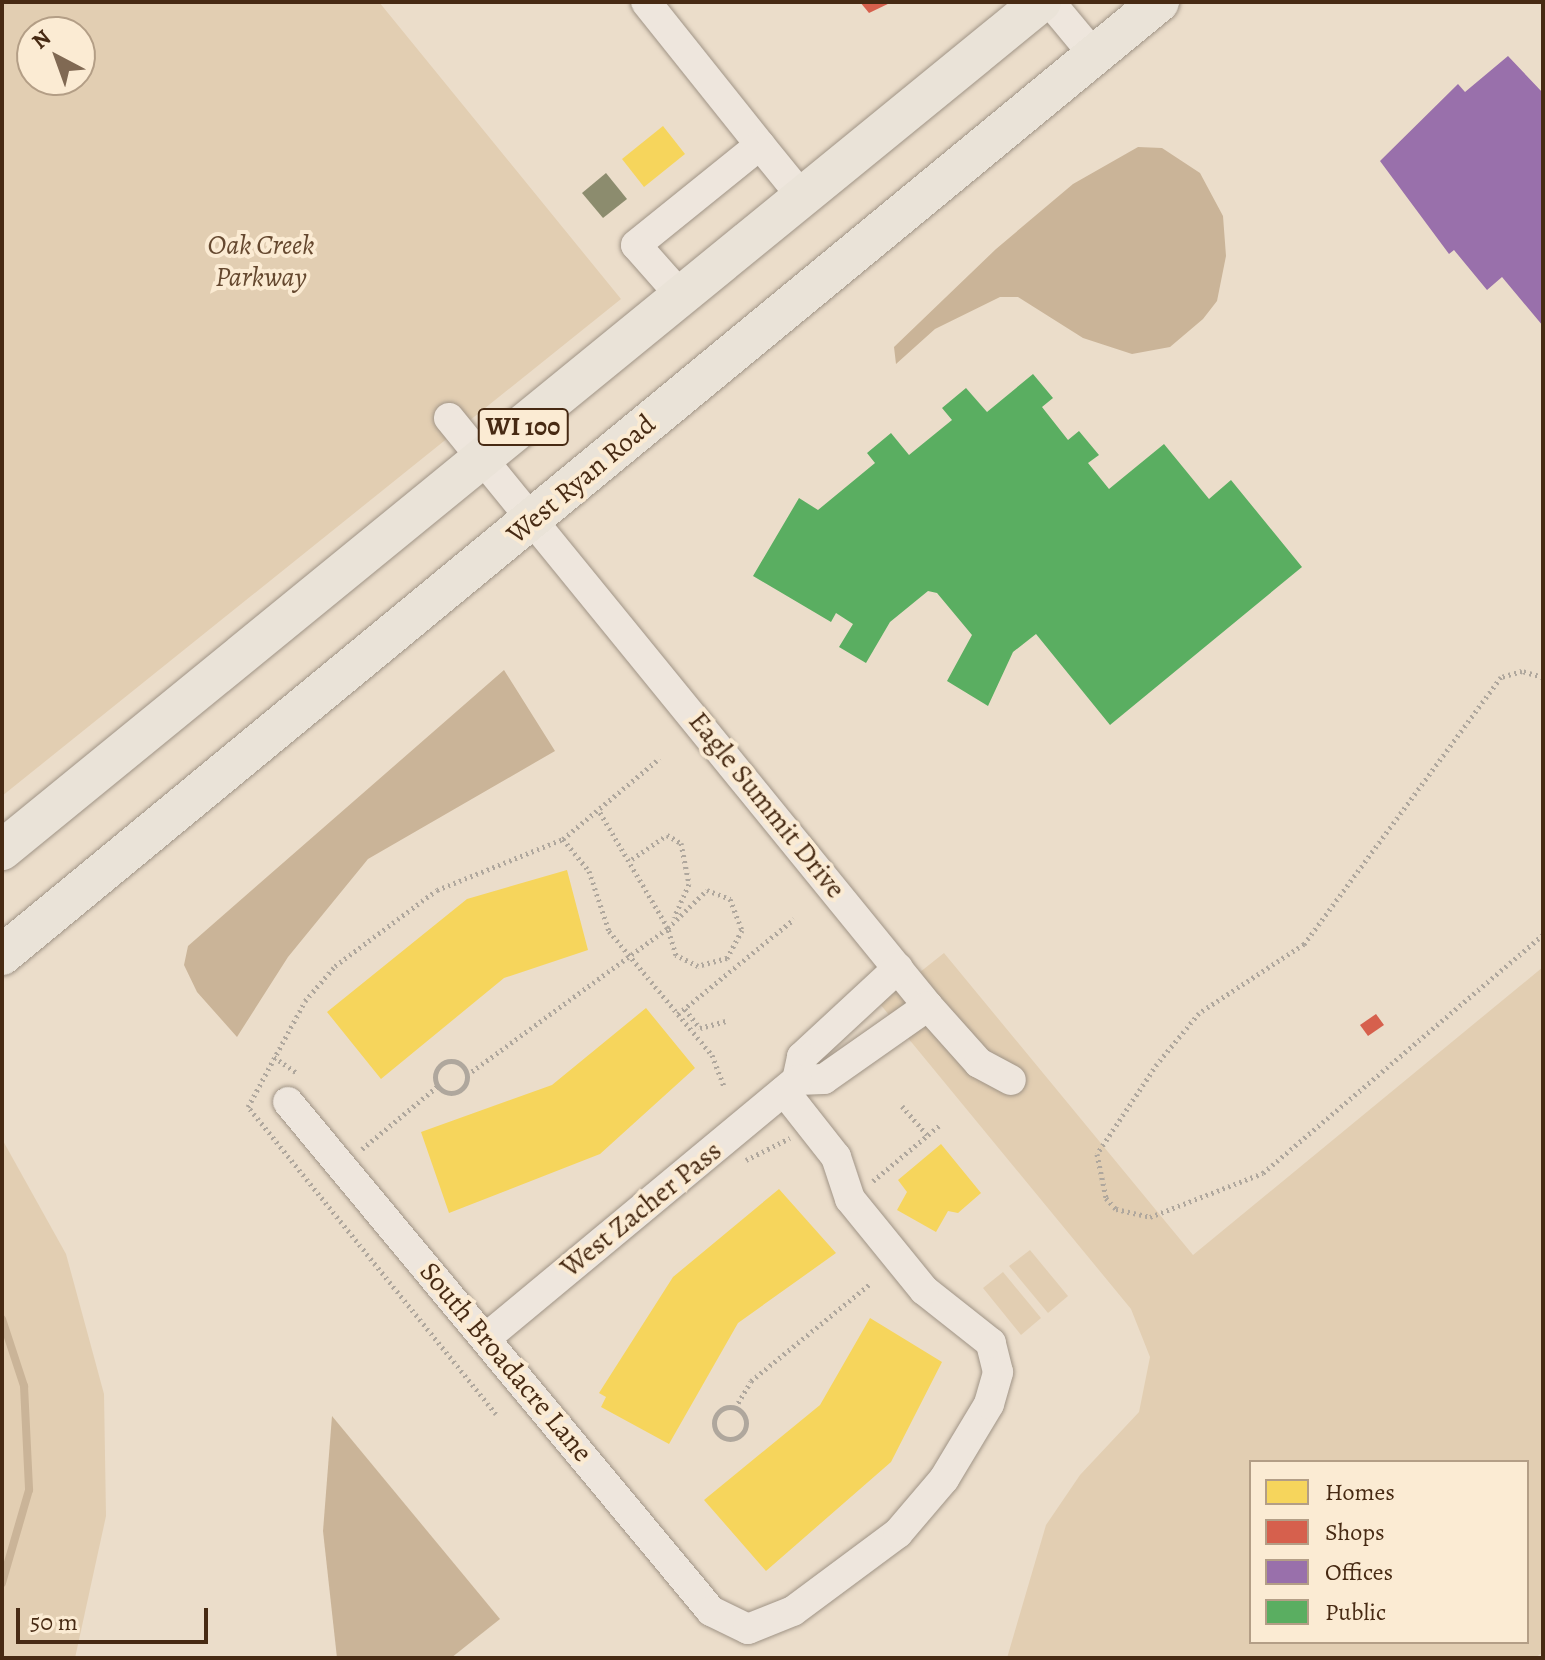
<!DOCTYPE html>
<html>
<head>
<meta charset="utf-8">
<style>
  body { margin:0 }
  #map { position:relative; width:1545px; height:1660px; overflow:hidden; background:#ebddca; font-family:Alegreya,serif }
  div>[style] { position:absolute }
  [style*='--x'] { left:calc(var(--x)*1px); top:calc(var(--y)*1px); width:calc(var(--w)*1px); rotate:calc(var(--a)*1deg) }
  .green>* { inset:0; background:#e2ceb2 }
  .water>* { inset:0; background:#cab498 }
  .homes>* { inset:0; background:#f6d55c }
  .shops>* { inset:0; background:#d6604d }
  .offices>* { inset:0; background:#9970ab }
  .public>* { inset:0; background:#5aae61 }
  .industry>* { inset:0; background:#8c8c6e }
  .stream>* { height:8px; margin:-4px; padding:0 4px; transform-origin:4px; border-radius:4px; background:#cab498 }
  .path>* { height:5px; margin-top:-2.5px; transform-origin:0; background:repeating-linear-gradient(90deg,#afa79d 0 2px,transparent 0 6px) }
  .path>.ring { margin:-2.5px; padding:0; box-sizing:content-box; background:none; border:5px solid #afa79d; border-radius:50% }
  .roads { filter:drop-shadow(0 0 2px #a09486) drop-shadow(0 0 2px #a09486) }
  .minor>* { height:30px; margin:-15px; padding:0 15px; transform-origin:15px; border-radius:15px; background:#eee6dd }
  .major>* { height:40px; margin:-20px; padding:0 20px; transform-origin:20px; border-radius:20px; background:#eae3d8 }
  span { translate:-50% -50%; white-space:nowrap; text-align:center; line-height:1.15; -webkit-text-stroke:8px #fbebd3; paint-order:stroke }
  .shield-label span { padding:2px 6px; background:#fbebd3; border:2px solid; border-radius:6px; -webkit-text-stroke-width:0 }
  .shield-label { font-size:26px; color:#472a13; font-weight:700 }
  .park-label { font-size:28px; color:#65482f; font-style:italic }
  .street-label { font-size:28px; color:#472a13 }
  .frame { position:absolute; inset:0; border:4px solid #472a13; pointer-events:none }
  .legend { position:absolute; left:1249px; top:1460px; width:280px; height:184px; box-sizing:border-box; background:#fbebd3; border:2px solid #b39e86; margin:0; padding:10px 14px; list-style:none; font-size:24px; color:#472a13 }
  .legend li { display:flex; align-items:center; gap:16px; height:40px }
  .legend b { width:40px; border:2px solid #b39e86 }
  .north { position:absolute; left:16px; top:16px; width:80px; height:80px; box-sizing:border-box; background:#fbebd3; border:2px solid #b39e86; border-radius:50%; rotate:319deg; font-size:22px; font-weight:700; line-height:32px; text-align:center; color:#472a13 }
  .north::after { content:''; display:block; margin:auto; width:28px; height:36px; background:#806953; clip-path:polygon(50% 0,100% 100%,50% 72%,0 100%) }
  .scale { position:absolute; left:16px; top:1608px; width:192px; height:36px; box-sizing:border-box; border:4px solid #472a13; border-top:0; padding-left:10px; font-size:24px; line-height:28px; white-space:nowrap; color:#472a13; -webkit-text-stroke:6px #fbebd3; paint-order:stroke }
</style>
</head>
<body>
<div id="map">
  <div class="green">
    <div style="clip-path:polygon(evenodd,2px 2px,379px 2px,621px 299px,2px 796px,2px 2px,32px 32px,80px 32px,80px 80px,32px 80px,32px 32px)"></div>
    <div style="clip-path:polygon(evenodd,944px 953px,1193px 1255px,1543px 967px,1543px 1652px,1535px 1658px,1007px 1658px,1046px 1525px,1080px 1475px,1139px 1412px,1150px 1357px,1131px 1309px,880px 1004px,944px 953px,1251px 1462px,1527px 1462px,1527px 1642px,1251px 1642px,1251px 1462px)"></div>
    <div style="clip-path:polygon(2px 1139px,66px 1254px,104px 1394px,106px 1516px,75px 1658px,2px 1658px)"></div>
    <div style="clip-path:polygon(1030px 1250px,1068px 1296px,1048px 1313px,1009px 1266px)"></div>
    <div style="clip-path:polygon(1003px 1272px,1041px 1318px,1021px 1335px,983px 1288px)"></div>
  </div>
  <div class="water">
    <div style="clip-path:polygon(1138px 147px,1162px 148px,1200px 173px,1223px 216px,1226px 256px,1217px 301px,1203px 319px,1170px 347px,1132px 354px,1083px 338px,1018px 297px,1000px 297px,935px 329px,896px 364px,894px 347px,996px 249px,1073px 184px)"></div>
    <div style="clip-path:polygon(504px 670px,555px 751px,368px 859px,288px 957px,237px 1037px,197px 992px,184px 965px,188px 946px)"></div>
    <div style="clip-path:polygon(332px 1416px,500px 1619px,451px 1658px,337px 1658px,323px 1531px)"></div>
  </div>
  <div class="homes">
    <div style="clip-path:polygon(663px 126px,685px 154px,644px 187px,622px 159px)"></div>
    <div style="clip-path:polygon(567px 870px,588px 950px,504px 978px,381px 1079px,327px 1012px,467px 899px)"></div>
    <div style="clip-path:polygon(646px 1008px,695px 1068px,600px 1154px,449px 1213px,421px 1132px,552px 1085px)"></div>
    <div style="clip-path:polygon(941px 1144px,981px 1193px,958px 1213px,948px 1211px,936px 1232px,897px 1210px,907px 1192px,898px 1180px)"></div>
    <div style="clip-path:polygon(779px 1189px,836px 1253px,738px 1323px,669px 1444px,601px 1407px,606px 1397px,599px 1393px,673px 1277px)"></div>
    <div style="clip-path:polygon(870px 1318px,942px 1362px,891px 1462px,766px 1571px,704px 1500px,820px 1405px)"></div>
  </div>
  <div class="shops">
    <div style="clip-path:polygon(860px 2px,892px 2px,869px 13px)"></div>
    <div style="clip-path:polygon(1376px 1014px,1384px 1025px,1368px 1036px,1360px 1025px)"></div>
  </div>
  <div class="offices">
    <div style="clip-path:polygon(1508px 56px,1543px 93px,1543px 326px,1502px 277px,1487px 290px,1454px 250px,1449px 254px,1380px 161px,1458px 84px,1465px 92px)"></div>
  </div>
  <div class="public">
    <div style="clip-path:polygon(1033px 374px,1053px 398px,1042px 407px,1068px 440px,1079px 431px,1099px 455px,1088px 463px,1109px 489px,1164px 444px,1209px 499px,1231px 480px,1302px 567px,1110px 725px,1036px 634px,1013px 652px,988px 706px,947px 681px,972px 635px,937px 593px,928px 591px,890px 622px,866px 663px,839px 647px,853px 624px,836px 613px,831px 622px,753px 576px,799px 498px,818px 510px,875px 463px,867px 453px,891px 433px,909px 455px,952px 420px,942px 408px,966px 388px,987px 412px)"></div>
  </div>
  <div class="industry">
    <div style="clip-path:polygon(606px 173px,627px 199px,603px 218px,582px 193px)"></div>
  </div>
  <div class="stream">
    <div style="--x:2;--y:1319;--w:71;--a:71.8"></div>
    <div style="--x:24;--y:1386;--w:104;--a:87.2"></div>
    <div style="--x:29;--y:1490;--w:97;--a:106.2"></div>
  </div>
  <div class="path">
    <div style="--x:1543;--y:677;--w:22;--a:-164"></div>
    <div style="--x:1522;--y:671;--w:22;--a:164"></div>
    <div style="--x:1501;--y:677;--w:332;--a:126.4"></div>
    <div style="--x:1304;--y:944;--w:126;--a:146.7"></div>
    <div style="--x:1199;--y:1013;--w:66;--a:129.5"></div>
    <div style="--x:1157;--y:1064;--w:108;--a:123.7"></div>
    <div style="--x:1097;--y:1154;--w:45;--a:78.4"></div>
    <div style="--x:1106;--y:1198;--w:15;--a:48"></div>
    <div style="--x:1116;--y:1209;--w:35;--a:13"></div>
    <div style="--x:1150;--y:1217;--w:121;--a:-21.3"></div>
    <div style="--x:1263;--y:1173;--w:367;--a:-40.4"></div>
    <div style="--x:563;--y:839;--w:41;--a:50.9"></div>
    <div style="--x:589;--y:871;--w:63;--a:71.6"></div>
    <div style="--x:609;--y:931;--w:161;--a:50.3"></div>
    <div style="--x:712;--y:1055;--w:34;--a:69"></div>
    <div style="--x:632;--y:859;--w:42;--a:-34.4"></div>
    <div style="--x:667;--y:835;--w:16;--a:30"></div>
    <div style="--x:681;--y:843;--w:42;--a:79"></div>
    <div style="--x:689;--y:884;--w:37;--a:114"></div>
    <div style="--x:707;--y:890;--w:25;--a:21"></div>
    <div style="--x:730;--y:899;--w:33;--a:69"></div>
    <div style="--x:742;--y:930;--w:32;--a:118"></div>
    <div style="--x:727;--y:958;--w:30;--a:165"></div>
    <div style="--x:698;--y:966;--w:25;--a:-153"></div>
    <div style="--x:676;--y:955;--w:28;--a:-107"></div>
    <div style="--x:668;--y:928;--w:54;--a:-44.3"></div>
    <div style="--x:685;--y:1009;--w:24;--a:52"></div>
    <div style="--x:700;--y:1028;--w:27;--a:-15"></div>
    <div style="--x:678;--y:1014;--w:150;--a:-39.3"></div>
    <div style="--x:274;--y:1057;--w:28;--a:35"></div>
    <div class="ring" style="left:435px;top:1061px;width:27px;height:27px"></div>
    <div style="--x:467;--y:1075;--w:249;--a:-36.2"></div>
    <div style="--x:668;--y:928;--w:136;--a:-120.5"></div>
    <div style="--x:902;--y:1106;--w:38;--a:49"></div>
    <div style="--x:362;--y:1149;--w:99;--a:-39.7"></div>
    <div style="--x:746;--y:1160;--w:49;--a:-26.6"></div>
    <div style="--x:873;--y:1181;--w:87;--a:-39.9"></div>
    <div class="ring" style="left:714px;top:1407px;width:27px;height:27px"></div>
    <div style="--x:735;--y:1408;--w:31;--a:-59"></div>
    <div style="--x:751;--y:1381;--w:154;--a:-39.2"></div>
    <div style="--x:496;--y:1414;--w:395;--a:-128.9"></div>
    <div style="--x:248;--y:1107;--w:120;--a:-61.7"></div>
    <div style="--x:305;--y:1001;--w:46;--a:-49.4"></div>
    <div style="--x:335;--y:966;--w:127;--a:-36.7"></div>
    <div style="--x:437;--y:890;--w:136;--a:-22"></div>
    <div style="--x:563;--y:839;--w:126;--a:-39.9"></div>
  </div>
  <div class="roads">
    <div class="minor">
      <div style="--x:646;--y:2;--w:183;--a:51.4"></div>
      <div style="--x:1050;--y:2;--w:69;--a:50.3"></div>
      <div style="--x:682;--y:297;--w:69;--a:-131.5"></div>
      <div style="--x:636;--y:245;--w:159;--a:-38.9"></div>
      <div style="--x:760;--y:145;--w:68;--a:50.9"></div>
      <div style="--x:449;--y:418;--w:758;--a:50.83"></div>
      <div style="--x:928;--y:1006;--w:76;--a:48.2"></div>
      <div style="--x:979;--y:1063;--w:36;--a:28"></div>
      <div style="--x:898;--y:968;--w:131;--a:137.2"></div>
      <div style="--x:802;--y:1057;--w:24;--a:102"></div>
      <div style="--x:797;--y:1080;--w:27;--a:-2"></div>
      <div style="--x:824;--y:1079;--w:127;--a:-35.1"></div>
      <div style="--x:288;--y:1102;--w:662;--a:50.27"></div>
      <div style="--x:711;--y:1611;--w:41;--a:25.9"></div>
      <div style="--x:748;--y:1629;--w:48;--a:-21.8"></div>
      <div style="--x:793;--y:1611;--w:131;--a:-36.6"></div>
      <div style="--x:898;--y:1533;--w:71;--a:-49.6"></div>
      <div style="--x:944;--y:1479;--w:87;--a:-59"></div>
      <div style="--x:989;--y:1404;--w:33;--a:-74"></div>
      <div style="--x:998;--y:1372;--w:30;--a:-104"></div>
      <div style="--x:991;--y:1343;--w:85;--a:-141.7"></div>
      <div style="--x:924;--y:1290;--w:117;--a:-129.1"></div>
      <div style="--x:850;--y:1199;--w:44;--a:-108.4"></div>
      <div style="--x:836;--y:1157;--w:84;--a:-128.2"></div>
      <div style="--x:486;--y:1338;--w:404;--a:-39.7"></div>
    </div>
    <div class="major">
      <div style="--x:2;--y:850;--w:1341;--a:-39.22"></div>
      <div style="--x:2;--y:955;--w:1499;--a:-39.48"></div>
    </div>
  </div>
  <div class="shield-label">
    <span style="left:523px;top:427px">WI 100</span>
  </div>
  <div class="park-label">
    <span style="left:261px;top:261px">Oak Creek<br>Parkway</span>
  </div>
  <div class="street-label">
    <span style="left:581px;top:479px;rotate:-40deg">West Ryan Road</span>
    <span style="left:767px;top:805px;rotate:51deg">Eagle Summit Drive</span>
    <span style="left:641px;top:1209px;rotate:-39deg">West Zacher Pass</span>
    <span style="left:506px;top:1362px;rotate:50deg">South Broadacre Lane</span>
  </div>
  <div class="frame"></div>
  <ul class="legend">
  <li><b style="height:22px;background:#f6d55c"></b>Homes</li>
  <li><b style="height:22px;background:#d6604d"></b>Shops</li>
  <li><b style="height:22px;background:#9970ab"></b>Offices</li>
  <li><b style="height:22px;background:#5aae61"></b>Public</li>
  </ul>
  <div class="north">N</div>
  <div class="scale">50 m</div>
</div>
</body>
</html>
